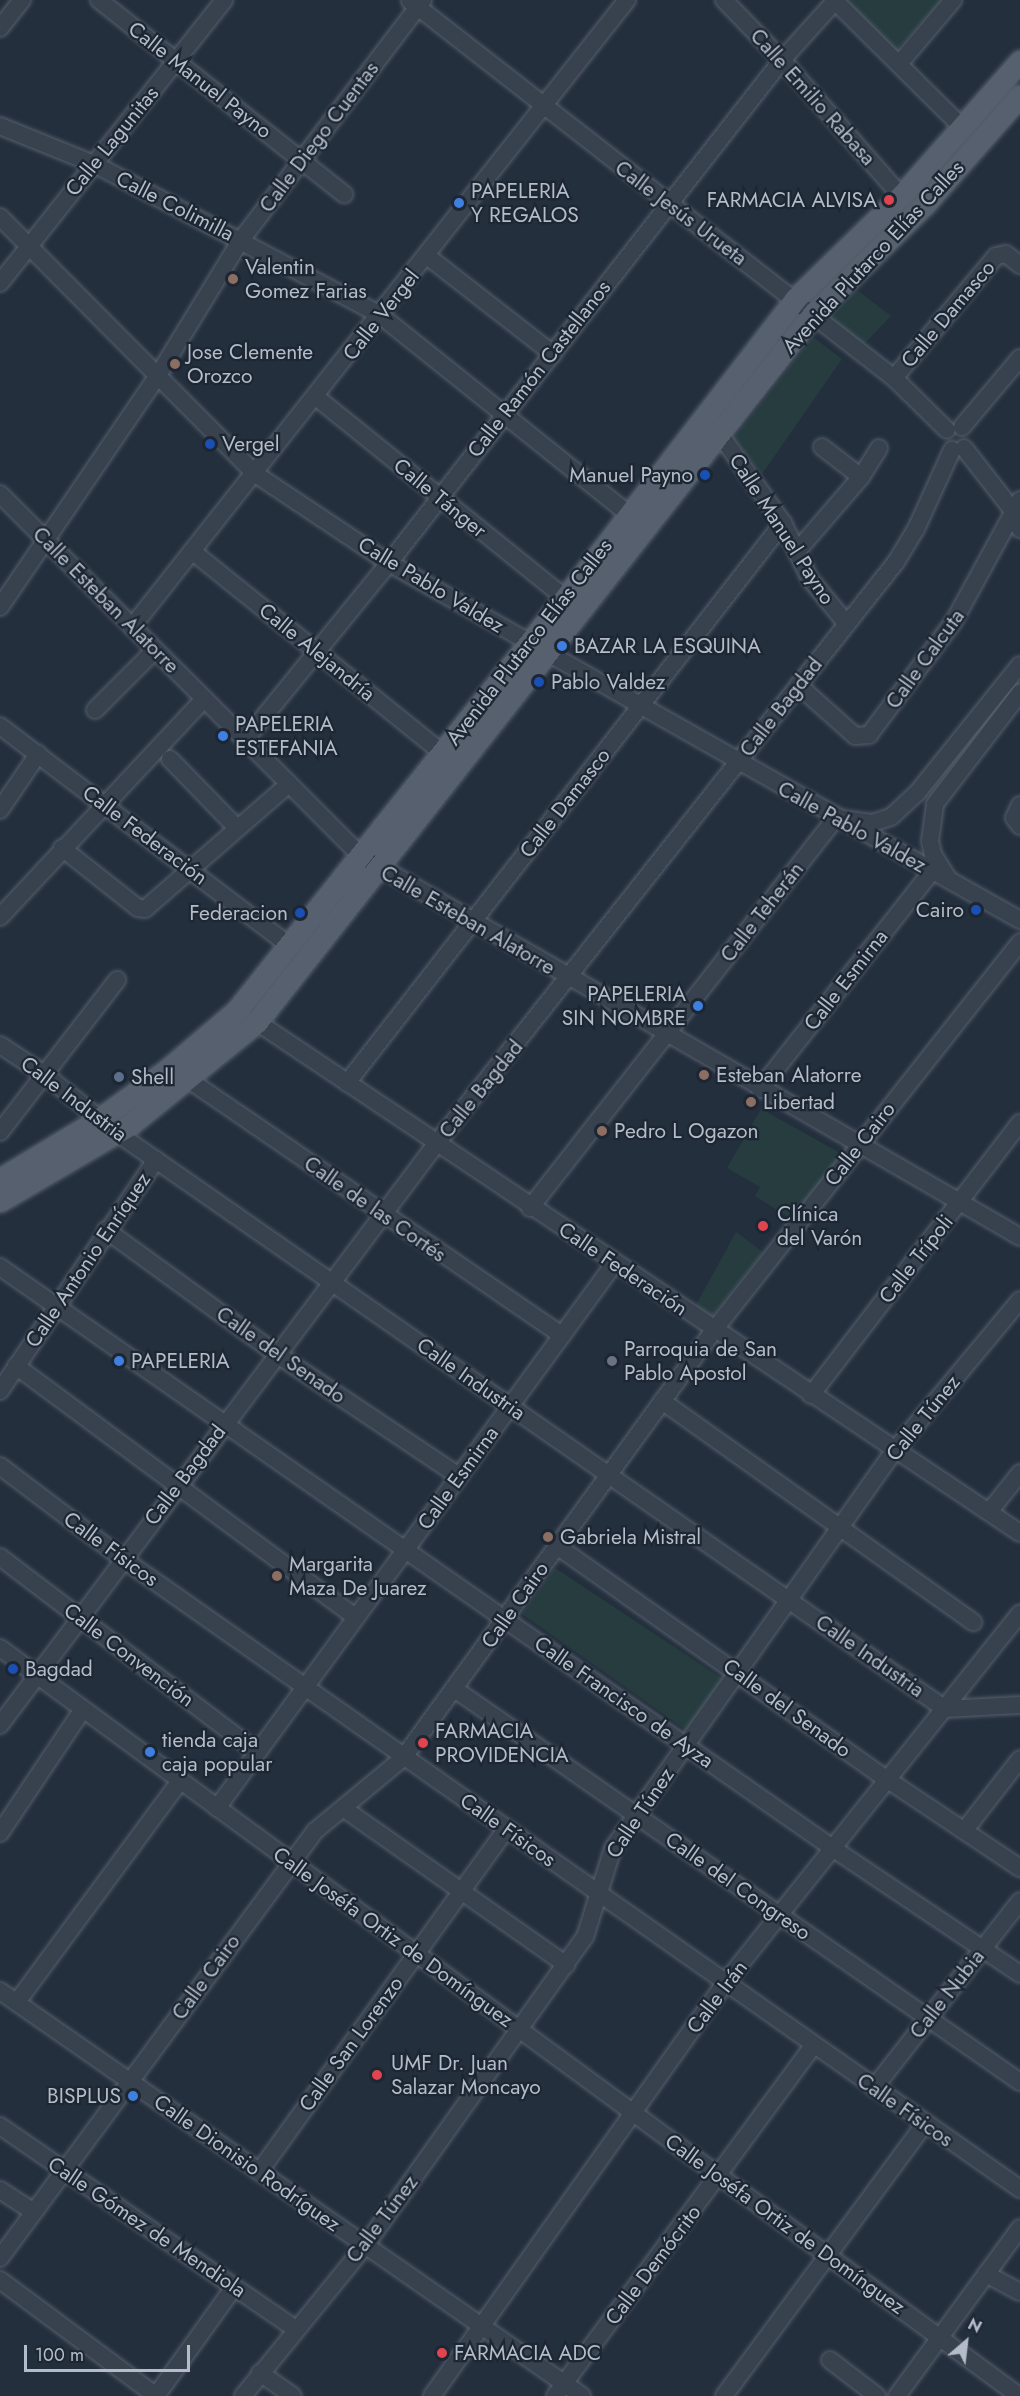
<!DOCTYPE html>
<html>
<head>
<meta charset="utf-8">
<style>
  body { margin:0 }
  #map { position:relative; width:1020px; height:2396px; overflow:hidden; background:#242f3e; font-family:Jost,sans-serif }
  div>[style] { position:absolute }
  [style*='--x'] { left:calc(var(--x)*1px); top:calc(var(--y)*1px); width:calc(var(--w)*1px); rotate:calc(var(--a)*1deg) }
  .green>* { inset:0; background:#263c3f }
  .roads { filter:drop-shadow(0 0 2px #565f6c) drop-shadow(0 0 2px #565f6c) }
  .minor>* { height:16px; margin:-8px; padding:0 8px; transform-origin:8px; border-radius:8px; background:#38414e }
  .major>* { height:21px; margin:-10.5px; padding:0 10.5px; transform-origin:10.5px; border-radius:10.5px; background:#56606e }
  .dots>* { width:16px; height:16px; translate:-50% -50%; box-sizing:border-box; border:3px solid #1d2633; border-radius:50% }
  span { translate:-50% -50%; white-space:nowrap; text-align:center; line-height:1.15; -webkit-text-stroke:4.5px #1d2633; paint-order:stroke }
  .street-label { font-size:21px; color:#b4bcc9 }
  .poi-label { font-size:21px; color:#b4bcc9 }
  .left { translate:0 -50%; text-align:left }
  .right { translate:-100% -50%; text-align:right }
  .north { position:absolute; left:936px; top:2312px; width:60px; height:60px; -webkit-text-stroke:4px #1d2633; paint-order:stroke; rotate:28deg; font-size:16px; font-weight:700; line-height:24px; text-align:center; color:#b4bcc9 }
  .north::after { content:''; display:block; margin:auto; width:21px; height:27px; background:#b4bcc9; clip-path:polygon(50% 0,100% 100%,50% 72%,0 100%) }
  .scale { position:absolute; left:24px; top:2345px; width:166px; height:27px; box-sizing:border-box; border:3px solid #b4bcc9; border-top:0; padding-left:8px; font-size:18px; line-height:21px; white-space:nowrap; color:#b4bcc9; -webkit-text-stroke:4px #1d2633; paint-order:stroke }
</style>
</head>
<body>
<div id="map">
  <div class="green">
    <div style="clip-path:polygon(846px 0,942px 0,896px 51px)"></div>
    <div style="clip-path:polygon(857px 290px,891px 316px,864px 344px,828px 318px)"></div>
    <div style="clip-path:polygon(813px 337px,842px 359px,762px 474px,734px 438px)"></div>
    <div style="clip-path:polygon(761px 1109px,842px 1154px,791px 1219px,755px 1196px,760px 1187px,727px 1168px)"></div>
    <div style="clip-path:polygon(736px 1232px,763px 1252px,712px 1316px,696px 1305px)"></div>
    <div style="clip-path:polygon(555px 1568px,723px 1679px,686px 1730px,522px 1614px)"></div>
  </div>
  <div class="roads">
    <div class="minor">
      <div style="--x:99;--y:0;--w:313;--a:38.4"></div>
      <div style="--x:724;--y:0;--w:83;--a:46"></div>
      <div style="--x:782;--y:60;--w:181;--a:48.8"></div>
      <div style="--x:410;--y:1;--w:614;--a:37.92"></div>
      <div style="--x:894;--y:378;--w:74;--a:44.5"></div>
      <div style="--x:835;--y:1;--w:179;--a:44.8"></div>
      <div style="--x:0;--y:28;--w:36;--a:-52"></div>
      <div style="--x:899;--y:64;--w:84;--a:-49.8"></div>
      <div style="--x:0;--y:126;--w:101;--a:22"></div>
      <div style="--x:94;--y:164;--w:323;--a:27.8"></div>
      <div style="--x:380;--y:315;--w:320;--a:38.7"></div>
      <div style="--x:0;--y:217;--w:361;--a:45.2"></div>
      <div style="--x:254;--y:473;--w:162;--a:33.7"></div>
      <div style="--x:389;--y:563;--w:725;--a:29.5"></div>
      <div style="--x:427;--y:256;--w:160;--a:37.9"></div>
      <div style="--x:0;--y:283;--w:361;--a:-51.6"></div>
      <div style="--x:894;--y:378;--w:159;--a:-50.1"></div>
      <div style="--x:996;--y:256;--w:10;--a:-11"></div>
      <div style="--x:1006;--y:254;--w:18;--a:38"></div>
      <div style="--x:316;--y:397;--w:320;--a:38.9"></div>
      <div style="--x:962;--y:427;--w:90;--a:-50"></div>
      <div style="--x:719;--y:433;--w:110;--a:54.6"></div>
      <div style="--x:783;--y:523;--w:62;--a:64.3"></div>
      <div style="--x:810;--y:579;--w:57;--a:50.7"></div>
      <div style="--x:822;--y:447;--w:49;--a:37.6"></div>
      <div style="--x:964;--y:448;--w:81;--a:52"></div>
      <div style="--x:1014;--y:512;--w:18;--a:71"></div>
      <div style="--x:0;--y:494;--w:511;--a:45.08"></div>
      <div style="--x:361;--y:856;--w:761;--a:30.03"></div>
      <div style="--x:798;--y:550;--w:96;--a:-49.2"></div>
      <div style="--x:861;--y:477;--w:34;--a:-58"></div>
      <div style="--x:192;--y:551;--w:321;--a:38.9"></div>
      <div style="--x:0;--y:607;--w:278;--a:-55.7"></div>
      <div style="--x:157;--y:377;--w:161;--a:-58.5"></div>
      <div style="--x:241;--y:240;--w:301;--a:-52.8"></div>
      <div style="--x:132;--y:627;--w:799;--a:-51.71"></div>
      <div style="--x:798;--y:685;--w:76;--a:41.8"></div>
      <div style="--x:855;--y:736;--w:14;--a:-4"></div>
      <div style="--x:869;--y:735;--w:142;--a:-53.3"></div>
      <div style="--x:954;--y:621;--w:138;--a:-61.4"></div>
      <div style="--x:95;--y:710;--w:85;--a:-45"></div>
      <div style="--x:0;--y:726;--w:363;--a:37.2"></div>
      <div style="--x:245;--y:740;--w:228;--a:-50.9"></div>
      <div style="--x:389;--y:563;--w:638;--a:-52"></div>
      <div style="--x:782;--y:60;--w:81;--a:-48"></div>
      <div style="--x:170;--y:759;--w:96;--a:45.8"></div>
      <div style="--x:1020;--y:805;--w:14;--a:115"></div>
      <div style="--x:1014;--y:818;--w:10;--a:53"></div>
      <div style="--x:0;--y:810;--w:68;--a:-55.8"></div>
      <div style="--x:62;--y:848;--w:97;--a:38.3"></div>
      <div style="--x:138;--y:908;--w:7;--a:8"></div>
      <div style="--x:145;--y:909;--w:191;--a:-41"></div>
      <div style="--x:949;--y:880;--w:31;--a:-122"></div>
      <div style="--x:933;--y:854;--w:13;--a:-103"></div>
      <div style="--x:930;--y:841;--w:37;--a:-82"></div>
      <div style="--x:935;--y:804;--w:140;--a:-52.6"></div>
      <div style="--x:0;--y:917;--w:299;--a:-46.9"></div>
      <div style="--x:257;--y:1022;--w:918;--a:33.81"></div>
      <div style="--x:0;--y:1045;--w:53;--a:33.4"></div>
      <div style="--x:44;--y:1074;--w:94;--a:38.9"></div>
      <div style="--x:117;--y:1133;--w:1009;--a:34.82"></div>
      <div style="--x:945;--y:1709;--w:75;--a:-3.1"></div>
      <div style="--x:189;--y:1080;--w:452;--a:34.4"></div>
      <div style="--x:347;--y:1083;--w:710;--a:-52.1"></div>
      <div style="--x:760;--y:1089;--w:278;--a:-51.7"></div>
      <div style="--x:0;--y:1132;--w:192;--a:-52.4"></div>
      <div style="--x:530;--y:1208;--w:496;--a:-51.9"></div>
      <div style="--x:836;--y:818;--w:36;--a:8"></div>
      <div style="--x:872;--y:823;--w:20;--a:-18"></div>
      <div style="--x:891;--y:817;--w:35;--a:-43"></div>
      <div style="--x:917;--y:793;--w:164;--a:-51.2"></div>
      <div style="--x:106;--y:1230;--w:213;--a:36"></div>
      <div style="--x:278;--y:1355;--w:218;--a:33.8"></div>
      <div style="--x:0;--y:1267;--w:1017;--a:34.91"></div>
      <div style="--x:834;--y:1849;--w:224;--a:33.9"></div>
      <div style="--x:16;--y:1366;--w:423;--a:36.5"></div>
      <div style="--x:0;--y:1391;--w:279;--a:-56"></div>
      <div style="--x:811;--y:1395;--w:343;--a:-52.5"></div>
      <div style="--x:662;--y:1401;--w:382;--a:35.4"></div>
      <div style="--x:0;--y:1466;--w:154;--a:37.1"></div>
      <div style="--x:123;--y:1559;--w:1096;--a:35.08"></div>
      <div style="--x:989;--y:1512;--w:50;--a:-51.5"></div>
      <div style="--x:557;--y:1546;--w:405;--a:35.3"></div>
      <div style="--x:888;--y:1780;--w:159;--a:33.7"></div>
      <div style="--x:0;--y:1557;--w:323;--a:37.2"></div>
      <div style="--x:0;--y:1648;--w:1264;--a:36.28"></div>
      <div style="--x:456;--y:1690;--w:687;--a:34.8"></div>
      <div style="--x:0;--y:1725;--w:726;--a:-53.11"></div>
      <div style="--x:436;--y:1144;--w:742;--a:-51.68"></div>
      <div style="--x:896;--y:562;--w:39;--a:-59"></div>
      <div style="--x:916;--y:529;--w:87;--a:-65.5"></div>
      <div style="--x:217;--y:1808;--w:673;--a:-53.88"></div>
      <div style="--x:343;--y:1808;--w:273;--a:35.1"></div>
      <div style="--x:964;--y:1831;--w:91;--a:-52.1"></div>
      <div style="--x:0;--y:1833;--w:149;--a:-56.2"></div>
      <div style="--x:0;--y:1991;--w:709;--a:34.83"></div>
      <div style="--x:17;--y:2002;--w:275;--a:-53.6"></div>
      <div style="--x:874;--y:2088;--w:237;--a:-52"></div>
      <div style="--x:0;--y:2126;--w:357;--a:34.5"></div>
      <div style="--x:259;--y:2172;--w:423;--a:-54.2"></div>
      <div style="--x:0;--y:2190;--w:40;--a:32.9"></div>
      <div style="--x:0;--y:2258;--w:531;--a:-53.58"></div>
      <div style="--x:315;--y:1831;--w:116;--a:-39.7"></div>
      <div style="--x:404;--y:1757;--w:528;--a:-54.02"></div>
      <div style="--x:714;--y:1330;--w:494;--a:-51.7"></div>
      <div style="--x:986;--y:2274;--w:38;--a:28"></div>
      <div style="--x:0;--y:2280;--w:194;--a:36.6"></div>
      <div style="--x:830;--y:2360;--w:59;--a:37.5"></div>
      <div style="--x:260;--y:2373;--w:40;--a:34.9"></div>
      <div style="--x:156;--y:2396;--w:134;--a:-54.4"></div>
      <div style="--x:243;--y:2396;--w:193;--a:-50.9"></div>
      <div style="--x:365;--y:2246;--w:379;--a:-54.6"></div>
      <div style="--x:585;--y:1937;--w:93;--a:-72.5"></div>
      <div style="--x:613;--y:1848;--w:488;--a:-54.7"></div>
      <div style="--x:895;--y:1450;--w:195;--a:-50.2"></div>
      <div style="--x:432;--y:2396;--w:506;--a:-54.65"></div>
      <div style="--x:725;--y:1983;--w:473;--a:-51.4"></div>
      <div style="--x:555;--y:2396;--w:435;--a:-53.6"></div>
      <div style="--x:724;--y:2396;--w:339;--a:-53.6"></div>
      <div style="--x:897;--y:2396;--w:208;--a:-53.8"></div>
    </div>
    <div class="major">
      <div style="--x:0;--y:1179;--w:116;--a:-31.2"></div>
      <div style="--x:99;--y:1119;--w:85;--a:-35.9"></div>
      <div style="--x:168;--y:1069;--w:91;--a:-40.5"></div>
      <div style="--x:237;--y:1010;--w:527;--a:-51.48"></div>
      <div style="--x:565;--y:598;--w:377;--a:-52.4"></div>
      <div style="--x:795;--y:299;--w:148;--a:-44.2"></div>
      <div style="--x:901;--y:196;--w:180;--a:-48.6"></div>
      <div style="--x:0;--y:1201;--w:152;--a:-30.4"></div>
      <div style="--x:131;--y:1124;--w:162;--a:-39"></div>
      <div style="--x:257;--y:1022;--w:902;--a:-51.85"></div>
      <div style="--x:814;--y:313;--w:156;--a:-44.5"></div>
      <div style="--x:925;--y:204;--w:144;--a:-48.7"></div>
    </div>
  </div>
  <div class="dots">
    <div style="left:889px;top:200px;background:#e0444e"></div>
    <div style="left:459px;top:203px;background:#3f7fe0"></div>
    <div style="left:233px;top:279px;background:#8d6e63"></div>
    <div style="left:175px;top:364px;background:#8d6e63"></div>
    <div style="left:210px;top:444px;background:#1a4fb4"></div>
    <div style="left:705px;top:475px;background:#1a4fb4"></div>
    <div style="left:562px;top:646px;background:#3f7fe0"></div>
    <div style="left:539px;top:682px;background:#1a4fb4"></div>
    <div style="left:223px;top:736px;background:#3f7fe0"></div>
    <div style="left:976px;top:910px;background:#1a4fb4"></div>
    <div style="left:300px;top:913px;background:#1a4fb4"></div>
    <div style="left:698px;top:1006px;background:#3f7fe0"></div>
    <div style="left:704px;top:1075px;background:#8d6e63"></div>
    <div style="left:119px;top:1077px;background:#5c6f8a"></div>
    <div style="left:751px;top:1102px;background:#8d6e63"></div>
    <div style="left:602px;top:1131px;background:#8d6e63"></div>
    <div style="left:763px;top:1226px;background:#e0444e"></div>
    <div style="left:119px;top:1361px;background:#3f7fe0"></div>
    <div style="left:612px;top:1361px;background:#6b7280"></div>
    <div style="left:548px;top:1537px;background:#8d6e63"></div>
    <div style="left:277px;top:1576px;background:#8d6e63"></div>
    <div style="left:13px;top:1669px;background:#1a4fb4"></div>
    <div style="left:423px;top:1743px;background:#e0444e"></div>
    <div style="left:150px;top:1752px;background:#3f7fe0"></div>
    <div style="left:377px;top:2075px;background:#e0444e"></div>
    <div style="left:133px;top:2096px;background:#3f7fe0"></div>
    <div style="left:442px;top:2353px;background:#e0444e"></div>
  </div>
  <div class="street-label">
    <span style="left:200px;top:80px;rotate:38deg">Calle Manuel Payno</span>
    <span style="left:813px;top:97px;rotate:48deg">Calle Emilio Rabasa</span>
    <span style="left:319px;top:137px;rotate:-53deg">Calle Diego Cuentas</span>
    <span style="left:112px;top:141px;rotate:-51deg">Calle Lagunitas</span>
    <span style="left:175px;top:206px;rotate:27deg">Calle Colimilla</span>
    <span style="left:681px;top:213px;rotate:37deg">Calle Jesús Urueta</span>
    <span style="left:873px;top:257px;rotate:-47deg">Avenida Plutarco Elías Calles</span>
    <span style="left:948px;top:314px;rotate:-50deg">Calle Damasco</span>
    <span style="left:381px;top:315px;rotate:-52deg">Calle Vergel</span>
    <span style="left:539px;top:369px;rotate:-52deg">Calle Ramón Castellanos</span>
    <span style="left:440px;top:498px;rotate:39deg">Calle Tánger</span>
    <span style="left:782px;top:529px;rotate:57deg">Calle Manuel Payno</span>
    <span style="left:431px;top:585px;rotate:31deg">Calle Pablo Valdez</span>
    <span style="left:106px;top:600px;rotate:45deg">Calle Esteban Alatorre</span>
    <span style="left:529px;top:642px;rotate:-52deg">Avenida Plutarco Elías Calles</span>
    <span style="left:317px;top:652px;rotate:39deg">Calle Alejandría</span>
    <span style="left:925px;top:659px;rotate:-54deg">Calle Calcuta</span>
    <span style="left:781px;top:707px;rotate:-52deg">Calle Bagdad</span>
    <span style="left:565px;top:803px;rotate:-52deg">Calle Damasco</span>
    <span style="left:852px;top:827px;rotate:29deg">Calle Pablo Valdez</span>
    <span style="left:145px;top:835px;rotate:37deg">Calle Federación</span>
    <span style="left:762px;top:912px;rotate:-52deg">Calle Teherán</span>
    <span style="left:468px;top:920px;rotate:30deg">Calle Esteban Alatorre</span>
    <span style="left:846px;top:980px;rotate:-52deg">Calle Esmirna</span>
    <span style="left:481px;top:1089px;rotate:-51deg">Calle Bagdad</span>
    <span style="left:74px;top:1099px;rotate:37deg">Calle Industria</span>
    <span style="left:860px;top:1144px;rotate:-52deg">Calle Cairo</span>
    <span style="left:375px;top:1209px;rotate:35deg">Calle de las Cortés</span>
    <span style="left:916px;top:1259px;rotate:-52deg">Calle Trípoli</span>
    <span style="left:88px;top:1260px;rotate:-56deg">Calle Antonio Enríquez</span>
    <span style="left:623px;top:1269px;rotate:34deg">Calle Federación</span>
    <span style="left:281px;top:1355px;rotate:35deg">Calle del Senado</span>
    <span style="left:471px;top:1379px;rotate:35deg">Calle Industria</span>
    <span style="left:923px;top:1418px;rotate:-51deg">Calle Túnez</span>
    <span style="left:185px;top:1475px;rotate:-53deg">Calle Bagdad</span>
    <span style="left:458px;top:1478px;rotate:-54deg">Calle Esmirna</span>
    <span style="left:111px;top:1549px;rotate:36deg">Calle Físicos</span>
    <span style="left:515px;top:1605px;rotate:-55deg">Calle Cairo</span>
    <span style="left:129px;top:1655px;rotate:37deg">Calle Convención</span>
    <span style="left:870px;top:1656px;rotate:35deg">Calle Industria</span>
    <span style="left:624px;top:1702px;rotate:35deg">Calle Francisco de Ayza</span>
    <span style="left:787px;top:1708px;rotate:36deg">Calle del Senado</span>
    <span style="left:640px;top:1813px;rotate:-56deg">Calle Túnez</span>
    <span style="left:508px;top:1830px;rotate:35deg">Calle Físicos</span>
    <span style="left:738px;top:1886px;rotate:35deg">Calle del Congreso</span>
    <span style="left:393px;top:1937px;rotate:36deg">Calle Joséfa Ortiz de Domínguez</span>
    <span style="left:206px;top:1977px;rotate:-54deg">Calle Cairo</span>
    <span style="left:947px;top:1994px;rotate:-52deg">Calle Nubia</span>
    <span style="left:717px;top:1997px;rotate:-53deg">Calle Irán</span>
    <span style="left:351px;top:2044px;rotate:-54deg">Calle San Lorenzo</span>
    <span style="left:905px;top:2110px;rotate:35deg">Calle Físicos</span>
    <span style="left:247px;top:2163px;rotate:35deg">Calle Dionisio Rodríguez</span>
    <span style="left:382px;top:2219px;rotate:-53deg">Calle Túnez</span>
    <span style="left:785px;top:2224px;rotate:36deg">Calle Joséfa Ortiz de Domínguez</span>
    <span style="left:147px;top:2227px;rotate:34deg">Calle Gómez de Mendiola</span>
    <span style="left:653px;top:2265px;rotate:-53deg">Calle Demócrito</span>
  </div>
  <div class="poi-label">
    <span class="left" style="left:471px;top:203px">PAPELERIA<br>Y REGALOS</span>
    <span class="right" style="left:877px;top:200px">FARMACIA ALVISA</span>
    <span class="left" style="left:245px;top:279px">Valentin<br>Gomez Farias</span>
    <span class="left" style="left:187px;top:364px">Jose Clemente<br>Orozco</span>
    <span class="left" style="left:222px;top:444px">Vergel</span>
    <span class="right" style="left:693px;top:475px">Manuel Payno</span>
    <span class="left" style="left:574px;top:646px">BAZAR LA ESQUINA</span>
    <span class="left" style="left:551px;top:682px">Pablo Valdez</span>
    <span class="left" style="left:235px;top:736px">PAPELERIA<br>ESTEFANIA</span>
    <span class="right" style="left:964px;top:910px">Cairo</span>
    <span class="right" style="left:288px;top:913px">Federacion</span>
    <span class="right" style="left:686px;top:1006px">PAPELERIA<br>SIN NOMBRE</span>
    <span class="left" style="left:716px;top:1075px">Esteban Alatorre</span>
    <span class="left" style="left:131px;top:1077px">Shell</span>
    <span class="left" style="left:763px;top:1102px">Libertad</span>
    <span class="left" style="left:614px;top:1131px">Pedro L Ogazon</span>
    <span class="left" style="left:777px;top:1226px">Clínica<br>del Varón</span>
    <span class="left" style="left:624px;top:1361px">Parroquia de San<br>Pablo Apostol</span>
    <span class="left" style="left:131px;top:1361px">PAPELERIA</span>
    <span class="left" style="left:560px;top:1537px">Gabriela Mistral</span>
    <span class="left" style="left:289px;top:1576px">Margarita<br>Maza De Juarez</span>
    <span class="left" style="left:25px;top:1669px">Bagdad</span>
    <span class="left" style="left:435px;top:1743px">FARMACIA<br>PROVIDENCIA</span>
    <span class="left" style="left:162px;top:1752px">tienda caja<br>caja popular</span>
    <span class="left" style="left:391px;top:2075px">UMF Dr. Juan<br>Salazar Moncayo</span>
    <span class="right" style="left:121px;top:2096px">BISPLUS</span>
    <span class="left" style="left:454px;top:2353px">FARMACIA ADC</span>
  </div>
  <div class="north">N</div>
  <div class="scale">100 m</div>
</div>
</body>
</html>
